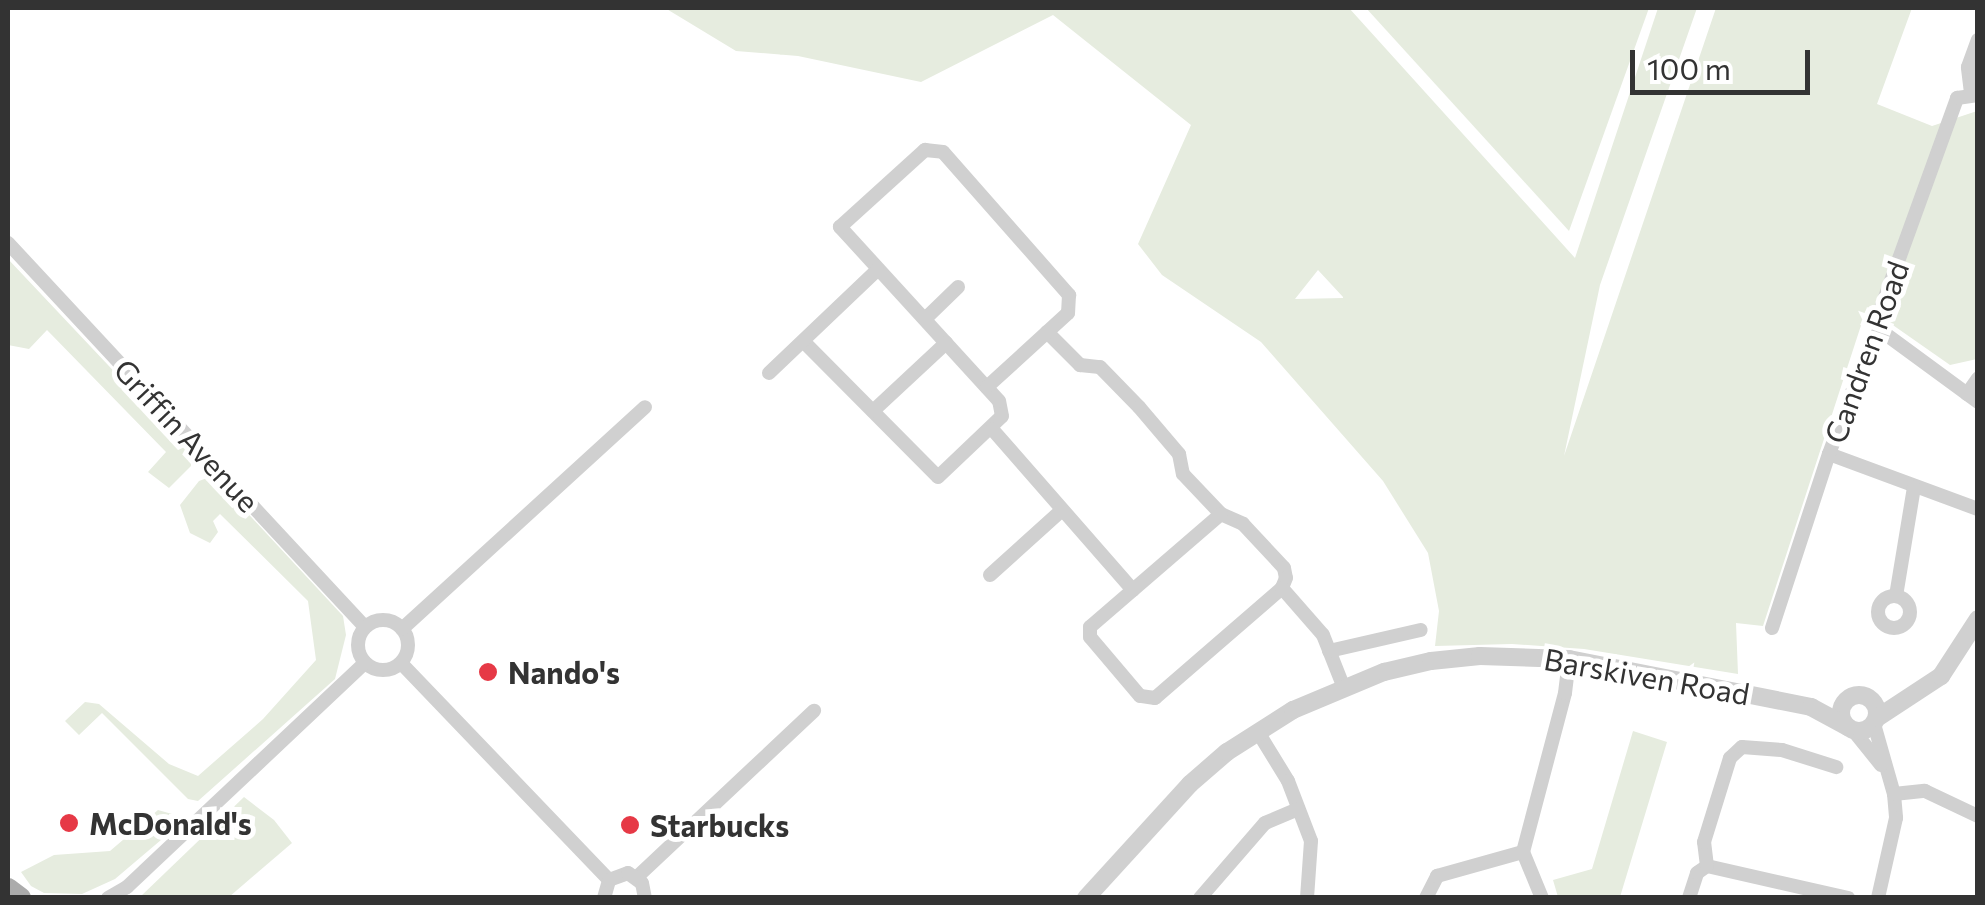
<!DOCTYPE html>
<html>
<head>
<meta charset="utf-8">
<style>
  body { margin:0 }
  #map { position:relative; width:1985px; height:905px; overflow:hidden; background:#fff; font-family:Commissioner,sans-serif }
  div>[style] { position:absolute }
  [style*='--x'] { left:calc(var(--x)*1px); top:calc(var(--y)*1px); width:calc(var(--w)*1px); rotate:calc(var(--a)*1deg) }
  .green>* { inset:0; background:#e6ecdf }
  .minor>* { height:14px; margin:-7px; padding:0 7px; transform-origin:7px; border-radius:7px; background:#d0d0d0 }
  .minor>.ring { margin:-7px; padding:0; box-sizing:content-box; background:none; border:14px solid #d0d0d0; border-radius:50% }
  .tertiary>* { height:18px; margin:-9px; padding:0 9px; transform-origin:9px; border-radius:9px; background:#d0d0d0 }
  .tertiary>.ring { margin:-9px; padding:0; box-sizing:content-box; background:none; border:18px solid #d0d0d0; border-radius:50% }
  .primary>* { height:22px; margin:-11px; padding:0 11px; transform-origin:11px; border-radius:11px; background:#ababab }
  .dots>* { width:28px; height:28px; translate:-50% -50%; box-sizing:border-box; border:5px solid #fff; border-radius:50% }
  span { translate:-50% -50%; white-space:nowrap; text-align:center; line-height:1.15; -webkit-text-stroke:10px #fff; paint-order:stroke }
  .street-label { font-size:30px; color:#333 }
  .poi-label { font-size:30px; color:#333; font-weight:700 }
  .left { translate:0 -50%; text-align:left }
  .frame { position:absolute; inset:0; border:10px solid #333; pointer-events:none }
  .scale { position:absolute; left:1630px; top:50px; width:180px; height:45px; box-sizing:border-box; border:5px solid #333; border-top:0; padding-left:12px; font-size:30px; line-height:35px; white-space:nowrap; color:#333; -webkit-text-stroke:8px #fff; paint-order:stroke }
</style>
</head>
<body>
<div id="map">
  <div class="green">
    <div style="clip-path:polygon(evenodd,665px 8px,1349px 8px,1575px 258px,1658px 8px,1697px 8px,1600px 285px,1564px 456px,1716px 8px,1912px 8px,1877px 104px,1932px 126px,1977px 111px,1977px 359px,1950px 365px,1867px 307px,1763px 626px,1736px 623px,1738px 674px,1584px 649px,1512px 644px,1435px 646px,1439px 611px,1428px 553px,1383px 481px,1261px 342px,1162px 275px,1138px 244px,1191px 125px,1053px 15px,921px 82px,798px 56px,736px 51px,665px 8px,1318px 270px,1343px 297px,1343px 298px,1295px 299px,1318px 270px)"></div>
    <div style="clip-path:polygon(1366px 8px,1649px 8px,1569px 231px)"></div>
    <div style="clip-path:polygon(8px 259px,191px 453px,191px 466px,169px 488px,148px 472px,166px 452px,47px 330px,29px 349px,8px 345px)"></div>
    <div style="clip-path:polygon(207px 478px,216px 479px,343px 616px,346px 635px,335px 679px,198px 801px,188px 799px,102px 713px,79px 735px,65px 721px,85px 702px,99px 704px,169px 764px,198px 776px,263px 719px,316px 660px,308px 601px,220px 514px,213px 521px,218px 532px,210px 543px,190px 533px,180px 505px,199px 481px)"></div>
    <div style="clip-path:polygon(1633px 731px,1667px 742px,1620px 897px,1558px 897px,1553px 880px,1592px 869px)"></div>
    <div style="clip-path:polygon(244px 797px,274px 820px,292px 843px,229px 897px,140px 897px)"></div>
    <div style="clip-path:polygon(158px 810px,172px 814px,181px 823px,115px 879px,82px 894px,44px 893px,31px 886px,21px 872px,54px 855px,110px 851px)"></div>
  </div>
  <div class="minor">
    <div style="--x:1971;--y:93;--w:26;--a:-97"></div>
    <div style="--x:1968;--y:67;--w:29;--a:-70"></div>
    <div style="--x:8;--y:243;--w:524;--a:47.09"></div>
    <div style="--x:925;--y:319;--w:46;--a:-44.1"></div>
    <div style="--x:1880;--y:330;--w:122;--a:36.3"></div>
    <div style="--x:1047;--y:332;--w:47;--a:45"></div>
    <div style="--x:1080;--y:365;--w:20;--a:6"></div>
    <div style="--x:1100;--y:367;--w:56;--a:45.7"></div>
    <div style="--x:1139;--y:407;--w:62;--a:49.6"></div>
    <div style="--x:1179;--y:454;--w:20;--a:79"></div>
    <div style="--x:1183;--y:474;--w:55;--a:46.5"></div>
    <div style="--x:804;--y:342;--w:190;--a:45.2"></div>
    <div style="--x:938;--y:477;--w:88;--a:-43.6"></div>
    <div style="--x:1002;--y:416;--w:15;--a:-101"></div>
    <div style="--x:999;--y:401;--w:236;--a:-132.4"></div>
    <div style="--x:840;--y:227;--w:115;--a:-42.2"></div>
    <div style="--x:925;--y:150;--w:18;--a:6"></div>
    <div style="--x:943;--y:152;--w:191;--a:48.6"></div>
    <div style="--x:1069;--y:295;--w:18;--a:93"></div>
    <div style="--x:1068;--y:313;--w:110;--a:137.6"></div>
    <div style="--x:769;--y:373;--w:149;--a:-43.6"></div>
    <div style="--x:1967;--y:394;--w:19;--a:-55"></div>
    <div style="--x:873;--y:411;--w:100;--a:-43"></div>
    <div style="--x:992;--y:429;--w:214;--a:48.8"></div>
    <div style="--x:1829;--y:454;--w:159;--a:20.3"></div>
    <div style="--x:1221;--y:514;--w:24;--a:24"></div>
    <div style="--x:1243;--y:524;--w:60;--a:47"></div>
    <div style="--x:1284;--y:568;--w:10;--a:79"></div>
    <div style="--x:1286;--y:578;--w:11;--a:112"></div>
    <div style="--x:1282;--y:588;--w:168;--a:139.1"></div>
    <div style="--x:1155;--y:698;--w:15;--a:-172"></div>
    <div style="--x:1140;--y:696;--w:77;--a:-130.3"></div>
    <div style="--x:1090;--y:637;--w:10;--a:-90"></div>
    <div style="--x:1090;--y:627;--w:173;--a:-40.8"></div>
    <div style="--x:990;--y:575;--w:97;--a:-42.1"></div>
    <div style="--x:1282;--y:588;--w:62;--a:48.9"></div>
    <div style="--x:1323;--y:635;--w:57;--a:68.4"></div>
    <div style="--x:1896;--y:596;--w:110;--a:-80.6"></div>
    <div class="ring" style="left:1878px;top:596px;width:18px;height:18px"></div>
    <div class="ring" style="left:358px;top:620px;width:36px;height:36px"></div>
    <div style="--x:1772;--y:628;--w:183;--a:-71.9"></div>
    <div style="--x:1829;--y:454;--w:121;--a:-69.6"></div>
    <div style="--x:1871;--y:341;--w:14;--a:-51"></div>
    <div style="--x:1880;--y:330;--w:16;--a:-94"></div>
    <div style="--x:1879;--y:314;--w:230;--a:-70.1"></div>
    <div style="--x:1957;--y:98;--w:21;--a:-8"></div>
    <div style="--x:402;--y:629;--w:329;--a:-42.4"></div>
    <div style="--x:1329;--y:651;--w:94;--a:-12.9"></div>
    <div style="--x:401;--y:663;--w:301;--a:46.2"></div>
    <div style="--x:1874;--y:724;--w:73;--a:74.1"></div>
    <div style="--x:1894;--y:794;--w:24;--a:85"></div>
    <div style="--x:1896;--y:818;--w:82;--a:102.7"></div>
    <div style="--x:1853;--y:730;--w:45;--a:51.3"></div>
    <div style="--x:1258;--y:732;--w:57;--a:58.5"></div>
    <div style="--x:1288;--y:781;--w:64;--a:69"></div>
    <div style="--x:1311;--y:841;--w:57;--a:94"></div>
    <div style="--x:1894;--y:794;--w:31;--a:-6"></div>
    <div style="--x:1925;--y:791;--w:59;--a:25.3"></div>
    <div style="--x:1523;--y:852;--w:50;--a:67.6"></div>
    <div style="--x:1707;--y:866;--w:145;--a:12.8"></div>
    <div style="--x:637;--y:877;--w:243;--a:-43.2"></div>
    <div style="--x:108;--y:898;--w:22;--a:-30"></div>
    <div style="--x:127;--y:887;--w:327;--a:-43.3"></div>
    <div style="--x:604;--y:898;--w:19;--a:-74"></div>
    <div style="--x:609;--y:880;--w:20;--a:-20"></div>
    <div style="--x:628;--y:873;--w:17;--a:36"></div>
    <div style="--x:642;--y:883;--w:15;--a:79"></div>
    <div style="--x:1200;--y:898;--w:99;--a:-49.1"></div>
    <div style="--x:1265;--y:823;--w:36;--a:-23"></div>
    <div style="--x:1426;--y:898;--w:25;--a:-63"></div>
    <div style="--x:1437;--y:876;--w:89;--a:-15.6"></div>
    <div style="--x:1523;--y:852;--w:164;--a:-75.2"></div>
    <div style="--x:1565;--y:693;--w:34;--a:-83"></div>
    <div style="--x:1689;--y:898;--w:26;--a:-72"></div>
    <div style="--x:1697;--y:873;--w:12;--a:-35"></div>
    <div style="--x:1707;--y:866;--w:24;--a:-97"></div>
    <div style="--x:1704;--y:842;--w:88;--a:-72.8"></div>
    <div style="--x:1730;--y:758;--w:16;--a:-43"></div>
    <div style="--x:1742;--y:747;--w:40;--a:4.3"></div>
    <div style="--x:1782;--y:750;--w:57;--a:17.5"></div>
  </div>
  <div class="tertiary">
    <div class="ring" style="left:1841px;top:695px;width:18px;height:18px"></div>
    <div style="--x:1877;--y:718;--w:77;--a:-33.3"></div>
    <div style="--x:1941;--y:676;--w:68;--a:-57"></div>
    <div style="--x:1086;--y:898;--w:154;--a:-47.6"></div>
    <div style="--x:1190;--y:784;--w:49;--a:-40.9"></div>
    <div style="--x:1227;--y:752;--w:78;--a:-32.5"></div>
    <div style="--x:1293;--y:710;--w:99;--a:-22.7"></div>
    <div style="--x:1384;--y:672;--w:48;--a:-13.2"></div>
    <div style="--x:1431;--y:661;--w:49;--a:-5.8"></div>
    <div style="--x:1480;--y:656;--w:89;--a:1.9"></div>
    <div style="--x:1569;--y:659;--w:247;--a:11.2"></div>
    <div style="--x:1811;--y:707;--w:42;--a:28.4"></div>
  </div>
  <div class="primary">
    <div style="--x:8;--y:889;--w:15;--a:37"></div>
  </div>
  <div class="dots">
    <div style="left:488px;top:672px;background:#e63946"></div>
    <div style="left:69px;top:823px;background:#e63946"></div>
    <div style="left:630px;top:825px;background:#e63946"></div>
  </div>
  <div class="street-label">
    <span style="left:1866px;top:352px;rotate:-70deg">Candren Road</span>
    <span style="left:187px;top:435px;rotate:47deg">Griffin Avenue</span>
    <span style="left:1647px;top:676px;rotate:10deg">Barskiven Road</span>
  </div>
  <div class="poi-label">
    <span class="left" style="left:508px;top:672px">Nando's</span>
    <span class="left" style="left:89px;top:823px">McDonald's</span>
    <span class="left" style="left:650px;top:825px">Starbucks</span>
  </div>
  <div class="frame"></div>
  <div class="scale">100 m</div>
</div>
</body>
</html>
